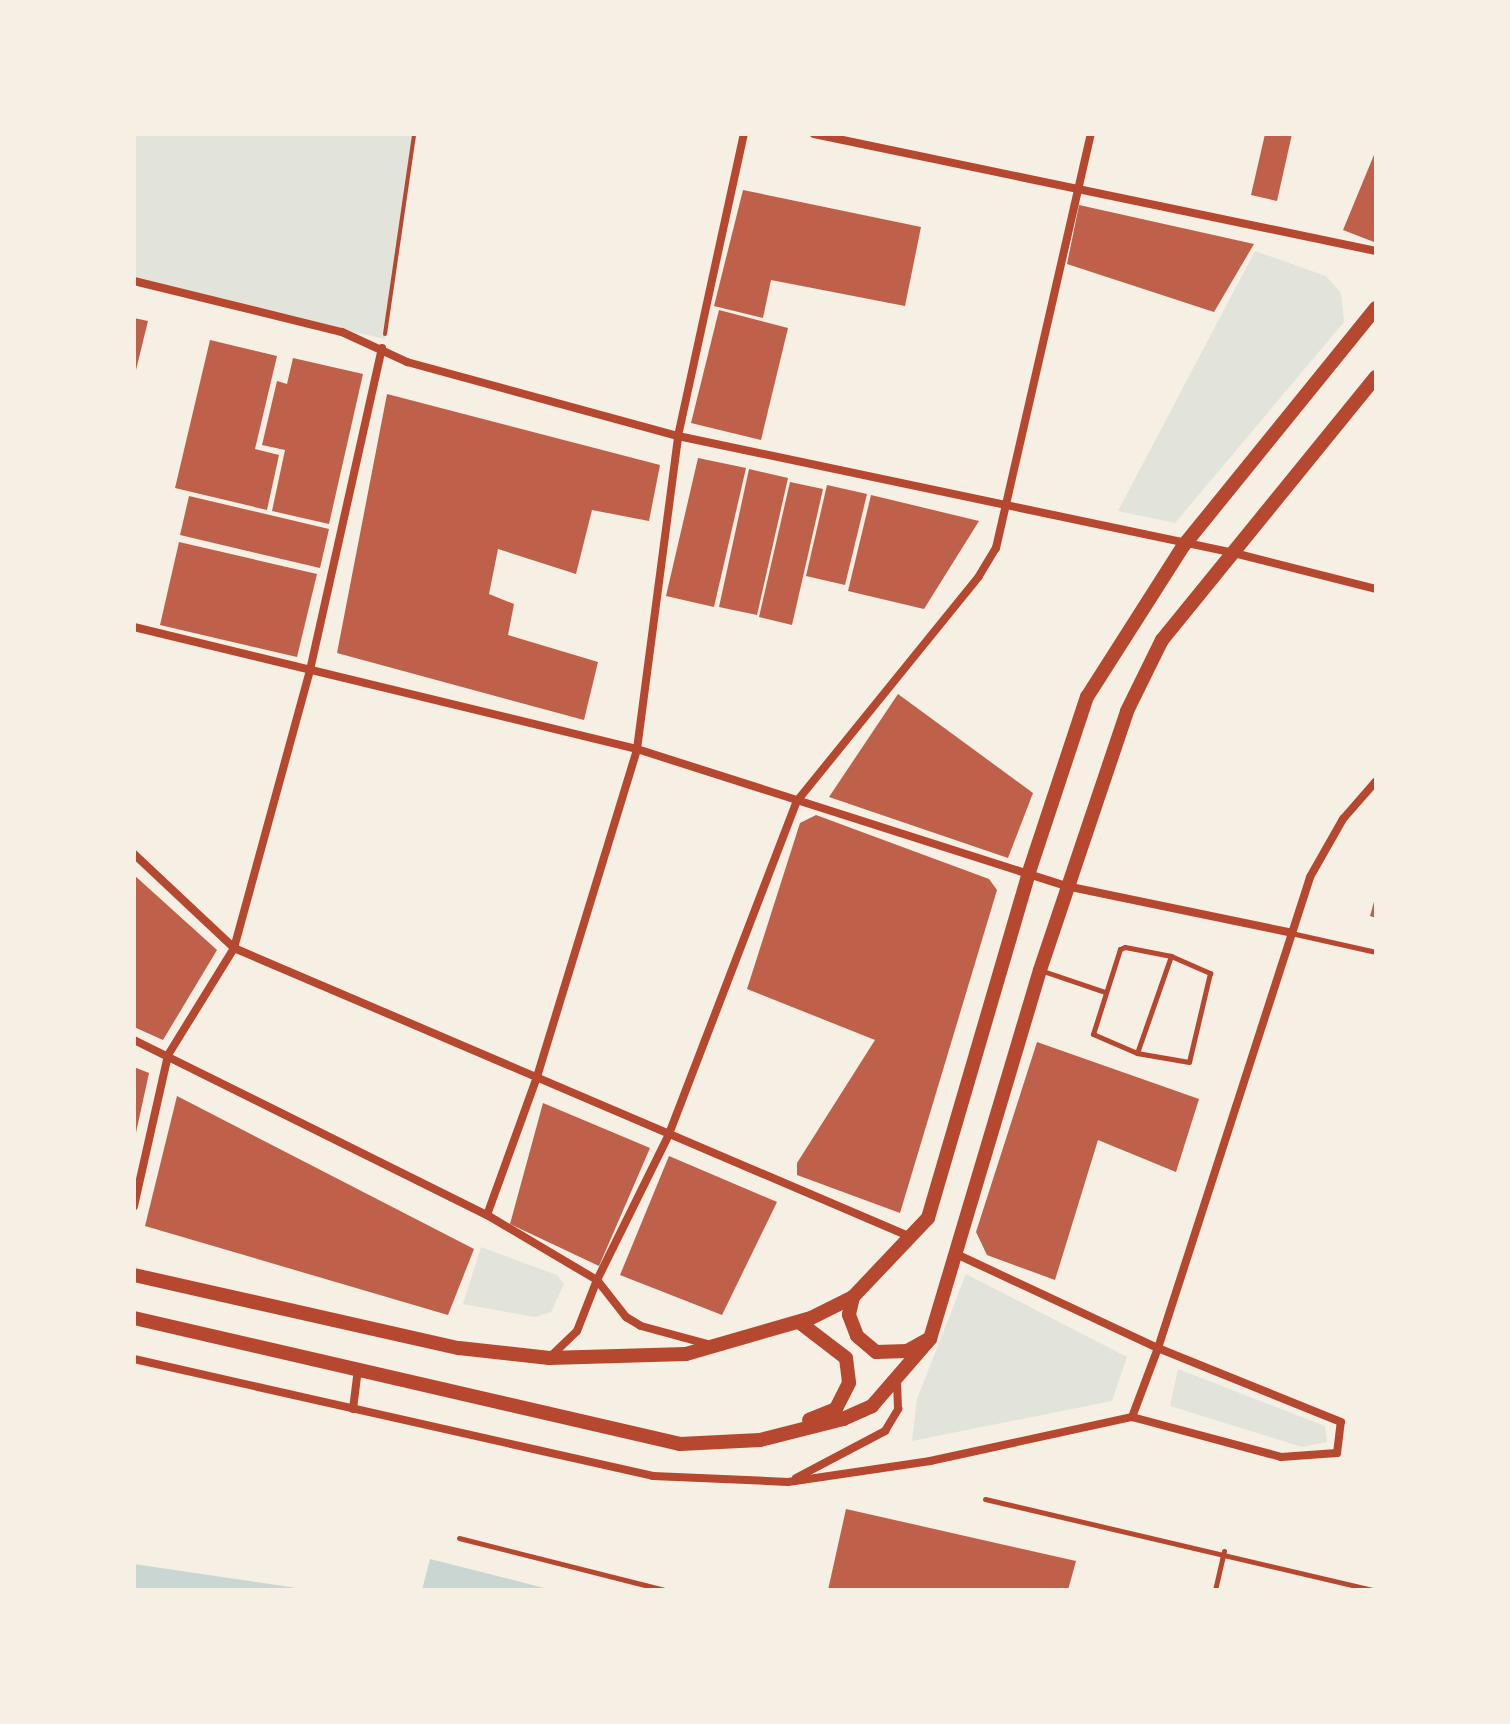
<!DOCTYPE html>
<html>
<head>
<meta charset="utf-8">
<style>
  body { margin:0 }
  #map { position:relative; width:1510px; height:1724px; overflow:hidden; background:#f6efe4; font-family:Quicksand,sans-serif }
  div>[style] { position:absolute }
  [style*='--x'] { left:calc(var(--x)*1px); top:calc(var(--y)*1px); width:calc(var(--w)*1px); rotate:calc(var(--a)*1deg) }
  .green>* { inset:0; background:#e2e4dc }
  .water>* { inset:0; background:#c9d6d2 }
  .building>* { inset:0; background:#bf614a }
  .path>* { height:4px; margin:-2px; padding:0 2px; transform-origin:2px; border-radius:2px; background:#b5482f }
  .service>* { height:5px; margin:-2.5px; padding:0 2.5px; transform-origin:2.5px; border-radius:2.5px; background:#b5482f }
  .minor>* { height:8px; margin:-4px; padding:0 4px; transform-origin:4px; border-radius:4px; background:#b5482f }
  .secondary>* { height:14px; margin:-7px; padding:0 7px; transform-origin:7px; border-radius:7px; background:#b5482f }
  span { translate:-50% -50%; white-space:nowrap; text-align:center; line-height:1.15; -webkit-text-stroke:7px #f6efe4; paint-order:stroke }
  .frame { position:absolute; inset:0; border:136px solid #f6efe4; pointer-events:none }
</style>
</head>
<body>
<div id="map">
  <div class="green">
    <div style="clip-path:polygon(134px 134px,414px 134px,385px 339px,134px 282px)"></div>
    <div style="clip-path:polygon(1255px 251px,1326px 276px,1341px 293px,1344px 322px,1175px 523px,1118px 511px)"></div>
    <div style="clip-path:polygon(481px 1247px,557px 1275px,564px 1284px,551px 1312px,535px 1317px,463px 1304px)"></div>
    <div style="clip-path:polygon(966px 1274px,1127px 1357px,1112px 1401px,912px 1441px,917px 1399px)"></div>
    <div style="clip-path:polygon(1178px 1369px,1325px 1426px,1327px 1442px,1302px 1447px,1170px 1406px)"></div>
  </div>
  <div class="water">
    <div style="clip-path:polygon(430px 1559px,552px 1590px,422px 1590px)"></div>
    <div style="clip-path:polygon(134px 1564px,297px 1588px,134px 1590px)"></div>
  </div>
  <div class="building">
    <div style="clip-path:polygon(1265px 134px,1292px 134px,1277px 201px,1251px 195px)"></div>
    <div style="clip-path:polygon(1376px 150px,1376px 237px,1374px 242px,1343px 230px)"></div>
    <div style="clip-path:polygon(743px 190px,921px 227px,905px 306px,771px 280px,763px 318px,714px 306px)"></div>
    <div style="clip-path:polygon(1079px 205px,1254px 244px,1214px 312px,1067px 264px)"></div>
    <div style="clip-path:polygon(719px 310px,788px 328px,761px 440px,691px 423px)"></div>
    <div style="clip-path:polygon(134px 318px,148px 321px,135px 374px,134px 374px)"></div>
    <div style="clip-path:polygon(210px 340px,277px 356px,255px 449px,279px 455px,267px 510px,175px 488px)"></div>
    <div style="clip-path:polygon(293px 358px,363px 374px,329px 524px,272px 511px,285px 450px,262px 445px,277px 381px,287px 384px)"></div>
    <div style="clip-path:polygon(387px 394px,660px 465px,649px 521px,592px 510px,576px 574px,498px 549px,489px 594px,514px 604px,508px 635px,598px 662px,584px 720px,337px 653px)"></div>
    <div style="clip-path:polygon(698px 458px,746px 468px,714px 607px,666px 596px)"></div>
    <div style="clip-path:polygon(749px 469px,788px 478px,757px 615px,719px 607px)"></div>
    <div style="clip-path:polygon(790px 482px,823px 489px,792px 625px,759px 617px)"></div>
    <div style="clip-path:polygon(827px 485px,867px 494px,845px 585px,806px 576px)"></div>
    <div style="clip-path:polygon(871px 495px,979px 521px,924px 609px,848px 591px)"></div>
    <div style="clip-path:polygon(189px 496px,329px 529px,320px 568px,180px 535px)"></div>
    <div style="clip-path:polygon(179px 542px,317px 574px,297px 657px,160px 625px)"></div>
    <div style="clip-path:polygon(898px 694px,1033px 793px,1008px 858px,829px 797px)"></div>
    <div style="clip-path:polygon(816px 815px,989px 879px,997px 890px,900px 1213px,797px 1175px,797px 1163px,875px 1040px,747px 989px,800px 823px)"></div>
    <div style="clip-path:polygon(134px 875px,217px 950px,163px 1040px,134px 1027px)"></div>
    <div style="clip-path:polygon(1375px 898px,1376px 898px,1376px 918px,1370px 916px)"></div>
    <div style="clip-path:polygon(1037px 1042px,1199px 1099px,1176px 1172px,1098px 1140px,1055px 1280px,987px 1255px,976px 1232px)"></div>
    <div style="clip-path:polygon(134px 1067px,149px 1073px,135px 1137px,134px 1136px)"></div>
    <div style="clip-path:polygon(177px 1096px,474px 1249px,448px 1315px,145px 1226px)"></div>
    <div style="clip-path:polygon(543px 1103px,650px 1148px,599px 1266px,510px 1224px)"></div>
    <div style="clip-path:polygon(669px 1156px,777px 1202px,722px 1315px,620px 1275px)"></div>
    <div style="clip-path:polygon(846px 1509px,1076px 1561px,1068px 1590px,828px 1590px)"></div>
  </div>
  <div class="path">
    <div style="--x:385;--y:334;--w:202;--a:-81.7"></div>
  </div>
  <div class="service">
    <div style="--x:1291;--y:933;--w:87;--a:12.6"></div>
    <div style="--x:1125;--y:947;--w:47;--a:11.1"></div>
    <div style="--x:1171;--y:956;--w:43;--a:23.6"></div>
    <div style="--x:1210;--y:973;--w:91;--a:103.3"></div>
    <div style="--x:1189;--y:1062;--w:53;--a:-170.2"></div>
    <div style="--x:1137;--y:1053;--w:48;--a:-156.6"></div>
    <div style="--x:1093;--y:1034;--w:89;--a:-72.4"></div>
    <div style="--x:1120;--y:949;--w:5;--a:-22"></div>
    <div style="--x:1040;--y:970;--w:69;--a:18.7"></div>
    <div style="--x:1137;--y:1053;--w:103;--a:-70.7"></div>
    <div style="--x:985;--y:1499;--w:400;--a:13.2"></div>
    <div style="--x:459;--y:1538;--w:211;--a:14.2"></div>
    <div style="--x:1215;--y:1590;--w:40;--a:-77"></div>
  </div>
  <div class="minor">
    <div style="--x:814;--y:134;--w:574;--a:11.76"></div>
    <div style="--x:134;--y:281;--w:214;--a:13.8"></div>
    <div style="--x:342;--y:332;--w:72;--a:24.8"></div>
    <div style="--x:407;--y:362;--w:281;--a:15.3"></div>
    <div style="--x:678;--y:436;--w:568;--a:11.88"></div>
    <div style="--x:1234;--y:553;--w:146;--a:14.2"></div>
    <div style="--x:134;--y:627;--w:518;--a:13.63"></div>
    <div style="--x:637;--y:749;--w:450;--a:17.7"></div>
    <div style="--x:1066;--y:886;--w:228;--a:11.7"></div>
    <div style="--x:134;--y:854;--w:137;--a:43.2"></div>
    <div style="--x:234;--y:948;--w:736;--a:23.12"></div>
    <div style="--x:134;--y:1040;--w:394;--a:26.4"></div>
    <div style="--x:487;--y:1215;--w:128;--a:30.6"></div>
    <div style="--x:597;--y:1280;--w:47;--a:51.9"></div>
    <div style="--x:626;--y:1317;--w:17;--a:31"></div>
    <div style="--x:641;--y:1326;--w:73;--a:15.2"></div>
    <div style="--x:134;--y:1206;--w:155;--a:-77.3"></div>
    <div style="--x:168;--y:1055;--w:126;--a:-58.3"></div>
    <div style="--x:234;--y:948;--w:288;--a:-74.7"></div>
    <div style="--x:310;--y:670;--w:330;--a:-77.4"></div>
    <div style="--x:487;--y:1215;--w:144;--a:-70.1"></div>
    <div style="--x:536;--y:1080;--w:346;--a:-73"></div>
    <div style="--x:637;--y:749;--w:316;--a:-82.5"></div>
    <div style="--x:678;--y:436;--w:309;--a:-77.7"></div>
    <div style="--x:954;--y:1253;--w:225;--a:25"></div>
    <div style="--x:1158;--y:1348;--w:74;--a:110.6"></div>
    <div style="--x:550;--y:1357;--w:37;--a:-44"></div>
    <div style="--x:577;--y:1331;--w:55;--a:-68.6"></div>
    <div style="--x:597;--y:1280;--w:163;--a:-63.7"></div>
    <div style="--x:669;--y:1134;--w:357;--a:-69"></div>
    <div style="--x:797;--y:801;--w:289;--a:-51"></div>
    <div style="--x:979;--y:576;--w:33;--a:-59"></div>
    <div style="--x:996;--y:548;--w:425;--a:-77.1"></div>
    <div style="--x:134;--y:1359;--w:532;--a:12.7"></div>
    <div style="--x:653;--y:1476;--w:135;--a:2.5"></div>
    <div style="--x:788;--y:1482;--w:144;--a:-8.4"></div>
    <div style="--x:930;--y:1461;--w:207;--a:-12.3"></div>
    <div style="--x:1132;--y:1417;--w:154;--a:15"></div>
    <div style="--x:1281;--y:1457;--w:56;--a:-4.1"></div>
    <div style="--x:1337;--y:1453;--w:31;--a:-83"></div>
    <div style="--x:1341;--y:1422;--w:197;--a:-158"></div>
    <div style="--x:1158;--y:1348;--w:495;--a:-72.1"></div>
    <div style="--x:1310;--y:877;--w:67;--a:-60.4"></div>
    <div style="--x:1343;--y:819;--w:50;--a:-49"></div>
    <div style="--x:353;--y:1409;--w:40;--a:-82.9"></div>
    <div style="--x:796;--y:1478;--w:101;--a:-27.8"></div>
    <div style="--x:885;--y:1431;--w:26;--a:-59"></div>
    <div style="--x:898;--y:1409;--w:26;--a:-92"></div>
  </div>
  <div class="secondary">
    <div style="--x:134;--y:1275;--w:333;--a:12.7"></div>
    <div style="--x:459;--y:1348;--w:91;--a:6.3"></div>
    <div style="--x:549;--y:1358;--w:137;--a:-1.7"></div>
    <div style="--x:686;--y:1354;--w:130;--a:-16.1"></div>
    <div style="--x:811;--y:1318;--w:47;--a:-26.6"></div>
    <div style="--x:853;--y:1297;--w:109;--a:-46.5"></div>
    <div style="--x:928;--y:1218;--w:357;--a:-73.7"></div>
    <div style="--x:1028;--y:875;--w:188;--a:-71.7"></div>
    <div style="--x:1087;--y:697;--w:180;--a:-57.5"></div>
    <div style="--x:1184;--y:545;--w:305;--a:-51"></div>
    <div style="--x:853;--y:1297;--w:18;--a:103"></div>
    <div style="--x:849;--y:1315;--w:22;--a:69"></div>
    <div style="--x:857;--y:1336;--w:25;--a:40"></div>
    <div style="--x:876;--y:1352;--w:31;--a:-2"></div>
    <div style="--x:907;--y:1351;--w:23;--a:-29"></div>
    <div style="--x:134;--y:1318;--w:560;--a:12.99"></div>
    <div style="--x:680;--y:1444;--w:80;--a:-2.9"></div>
    <div style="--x:760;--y:1440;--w:86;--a:-14.2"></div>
    <div style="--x:843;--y:1419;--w:32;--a:-24"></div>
    <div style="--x:872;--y:1406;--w:89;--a:-49.1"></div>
    <div style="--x:930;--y:1339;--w:385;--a:-73.4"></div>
    <div style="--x:1040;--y:970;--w:273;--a:-71.4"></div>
    <div style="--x:1127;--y:711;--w:79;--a:-63.8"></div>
    <div style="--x:1162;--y:640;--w:339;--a:-50.9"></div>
    <div style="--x:799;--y:1322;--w:59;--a:37.5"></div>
    <div style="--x:846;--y:1358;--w:25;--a:83"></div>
    <div style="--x:849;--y:1383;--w:29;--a:117"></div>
    <div style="--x:836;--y:1409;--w:29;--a:158"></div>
  </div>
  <div class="frame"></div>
</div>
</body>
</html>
